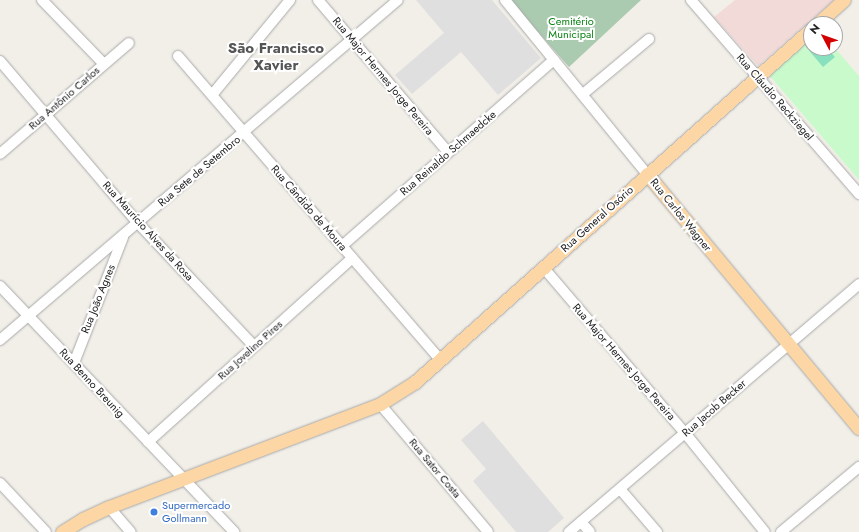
<!DOCTYPE html>
<html>
<head>
<meta charset="utf-8">
<style>
  body { margin:0 }
  #map { position:relative; width:859px; height:532px; overflow:hidden; background:#f2efe9; font-family:Jost,sans-serif }
  div>[style] { position:absolute }
  [style*='--x'] { left:calc(var(--x)*1px); top:calc(var(--y)*1px); width:calc(var(--w)*1px); rotate:calc(var(--a)*1deg) }
  .residential>* { inset:0; background:#e0dfdf }
  .commercial>* { inset:0; background:#f2dad9 }
  .cemetery>* { inset:0; background:#aacbaf }
  .park>* { inset:0; background:#c8facc }
  .pitch>* { inset:0; background:#88e0be }
  .roads { filter:drop-shadow(0 0 1px #a9a9a9) drop-shadow(0 0 1px #a9a9a9) }
  .minor>* { height:10px; margin:-5px; padding:0 5px; transform-origin:5px; border-radius:5px; background:#fff }
  .major>* { height:13px; margin:-6.5px; padding:0 6.5px; transform-origin:6.5px; border-radius:6.5px; background:#fcd6a4 }
  .dots>* { width:11px; height:11px; translate:-50% -50%; box-sizing:border-box; border:2px solid #fff; border-radius:50% }
  span { translate:-50% -50%; white-space:nowrap; text-align:center; line-height:1.15; -webkit-text-stroke:4px #fff; paint-order:stroke }
  .park-label { font-size:11px; color:#0c8416 }
  .street-label { font-size:11px; color:#222 }
  .shop-label { font-size:11px; color:#366cbe }
  .left { translate:0 -50%; text-align:left }
  .district-label { font-size:15px; color:#555; font-weight:700 }
  .north { position:absolute; left:803px; top:16px; width:40px; height:40px; box-sizing:border-box; background:#fff; border:1px solid #a7a7a7; border-radius:50%; rotate:311deg; font-size:11px; font-weight:700; line-height:16px; text-align:center; color:#222 }
  .north::after { content:''; display:block; margin:auto; width:14px; height:18px; background:#d40000; clip-path:polygon(50% 0,100% 100%,50% 72%,0 100%) }
</style>
</head>
<body>
<div id="map">
  <div class="residential">
    <div style="clip-path:polygon(416px 0,492px 0,541px 58px,498px 95px,461px 52px,412px 94px,395px 75px,444px 33px)"></div>
    <div style="clip-path:polygon(483px 421px,564px 518px,548px 532px,516px 532px,473px 481px,486px 469px,461px 440px)"></div>
  </div>
  <div class="commercial">
    <div style="clip-path:polygon(735px 0,834px 0,758px 66px,714px 17px)"></div>
  </div>
  <div class="cemetery">
    <div style="clip-path:polygon(510px 0,641px 0,569px 67px)"></div>
  </div>
  <div class="park">
    <div style="clip-path:polygon(811px 39px,811px 48px,835px 48px,859px 76px,859px 180px,769px 75px)"></div>
  </div>
  <div class="pitch">
    <div style="clip-path:polygon(811px 44px,811px 48px,827px 48px,835px 57px,823px 67px,806px 47px)"></div>
  </div>
  <div class="roads">
    <div class="minor">
      <div style="--x:42;--y:0;--w:89;--a:45.9"></div>
      <div style="--x:318;--y:0;--w:200;--a:49.5"></div>
      <div style="--x:505;--y:0;--w:225;--a:50.8"></div>
      <div style="--x:691;--y:0;--w:257;--a:49.1"></div>
      <div style="--x:178;--y:56;--w:401;--a:49.2"></div>
      <div style="--x:0;--y:61;--w:213;--a:49.6"></div>
      <div style="--x:138;--y:223;--w:169;--a:46.7"></div>
      <div style="--x:583;--y:94;--w:86;--a:-39.8"></div>
      <div style="--x:212;--y:95;--w:123;--a:-50.6"></div>
      <div style="--x:0;--y:154;--w:170;--a:-40.7"></div>
      <div style="--x:342;--y:246;--w:282;--a:-41.3"></div>
      <div style="--x:543;--y:267;--w:218;--a:49.5"></div>
      <div style="--x:685;--y:433;--w:127;--a:51.1"></div>
      <div style="--x:0;--y:286;--w:340;--a:46.4"></div>
      <div style="--x:0;--y:340;--w:523;--a:-40.51"></div>
      <div style="--x:74;--y:363;--w:135;--a:-68.7"></div>
      <div style="--x:380;--y:404;--w:167;--a:49.8"></div>
      <div style="--x:148;--y:442;--w:275;--a:-42"></div>
      <div style="--x:0;--y:483;--w:67;--a:46.8"></div>
      <div style="--x:620;--y:489;--w:57;--a:49.3"></div>
      <div style="--x:109;--y:507;--w:33;--a:49"></div>
      <div style="--x:581;--y:522;--w:13;--a:48"></div>
      <div style="--x:569;--y:532;--w:382;--a:-40.5"></div>
      <div style="--x:781;--y:532;--w:102;--a:-39.8"></div>
    </div>
    <div class="major">
      <div style="--x:817;--y:24;--w:36;--a:-42"></div>
      <div style="--x:647;--y:174;--w:331;--a:50.2"></div>
      <div style="--x:62;--y:532;--w:25;--a:-32"></div>
      <div style="--x:83;--y:519;--w:29;--a:-25"></div>
      <div style="--x:109;--y:507;--w:290;--a:-20.8"></div>
      <div style="--x:380;--y:404;--w:41;--a:-32.2"></div>
      <div style="--x:415;--y:382;--w:530;--a:-41.71"></div>
    </div>
  </div>
  <div class="dots">
    <div style="left:154px;top:512px;background:#3f7fe0"></div>
  </div>
  <div class="park-label">
    <span style="left:571px;top:28px">Cemitério<br>Municipal</span>
  </div>
  <div class="street-label">
    <span style="left:383px;top:76px;rotate:50deg">Rua Major Hermes Jorge Pereira</span>
    <span style="left:775px;top:97px;rotate:49deg">Rua Cláudio Reckziegel</span>
    <span style="left:64px;top:98px;rotate:-41deg">Rua Antônio Carlos</span>
    <span style="left:448px;top:153px;rotate:-41deg">Rua Reinaldo Schmaedcke</span>
    <span style="left:199px;top:171px;rotate:-40deg">Rua Sete de Setembro</span>
    <span style="left:309px;top:208px;rotate:49deg">Rua Cândido de Moura</span>
    <span style="left:681px;top:215px;rotate:51deg">Rua Carlos Wagner</span>
    <span style="left:597px;top:219px;rotate:-42deg">Rua General Osório</span>
    <span style="left:148px;top:231px;rotate:48deg">Rua Maurício Alves da Rosa</span>
    <span style="left:98px;top:299px;rotate:-68deg">Rua João Agnes</span>
    <span style="left:250px;top:350px;rotate:-42deg">Rua Jovelino Pires</span>
    <span style="left:624px;top:362px;rotate:49deg">Rua Major Hermes Jorge Pereira</span>
    <span style="left:92px;top:383px;rotate:47deg">Rua Benno Breunig</span>
    <span style="left:714px;top:408px;rotate:-41deg">Rua Jacob Becker</span>
    <span style="left:435px;top:468px;rotate:50deg">Rua Sator Costa</span>
  </div>
  <div class="shop-label">
    <span class="left" style="left:162px;top:512px">Supermercado<br>Gollmann</span>
  </div>
  <div class="district-label">
    <span style="left:276px;top:57px">São Francisco<br>Xavier</span>
  </div>
  <div class="north">N</div>
</div>
</body>
</html>
